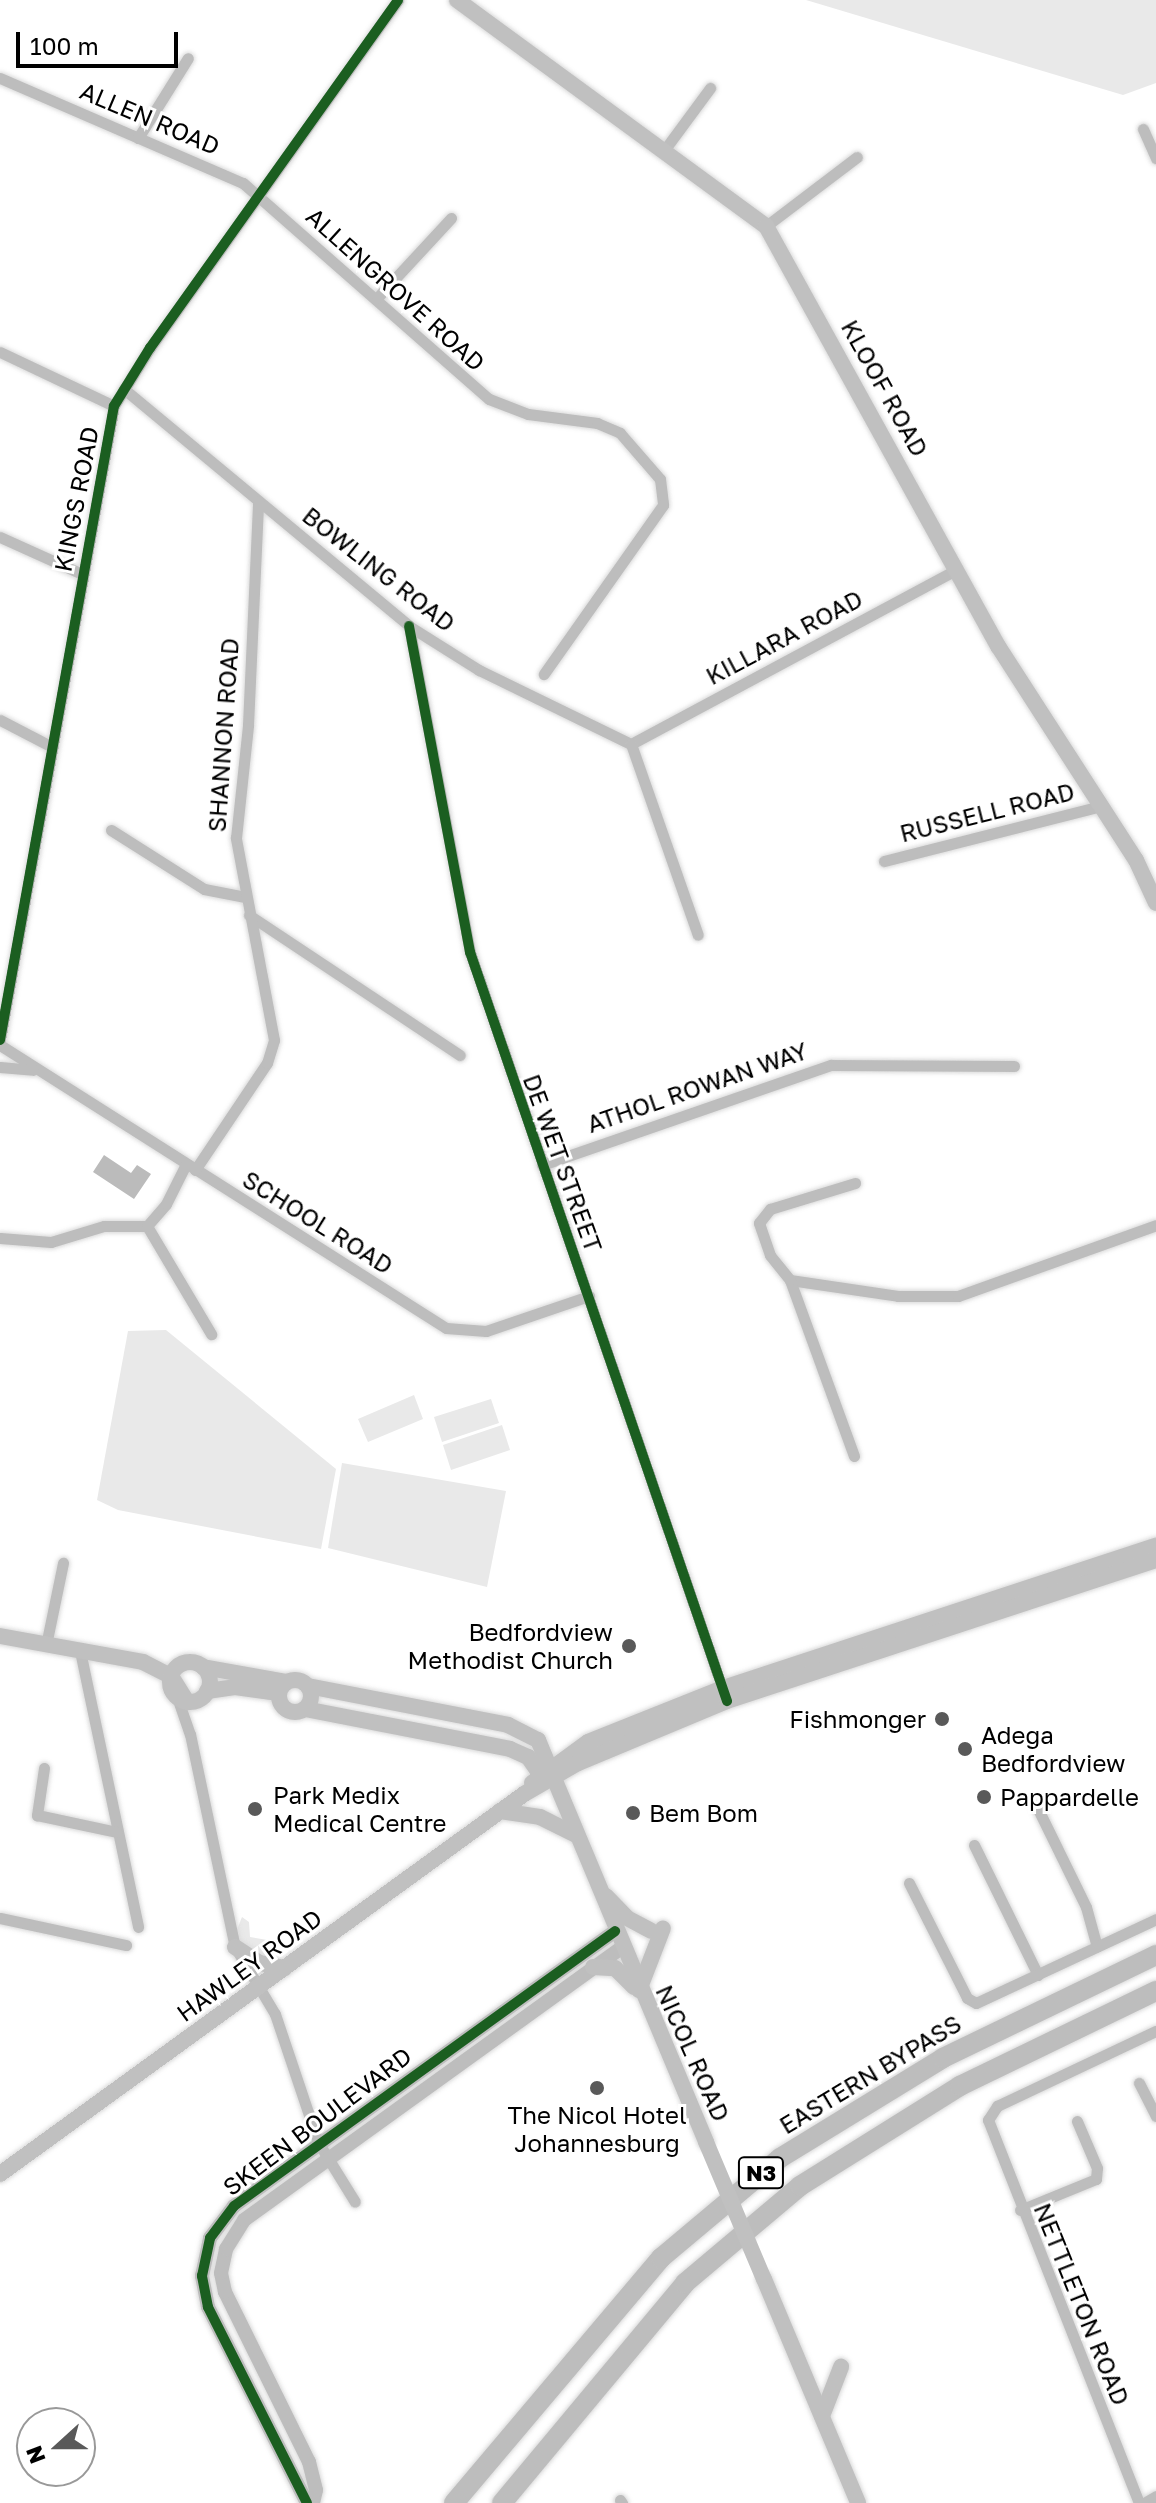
<!DOCTYPE html>
<html>
<head>
<meta charset="utf-8">
<style>
  body { margin:0 }
  #map { position:relative; width:1156px; height:2503px; overflow:hidden; background:#fff; font-family:"Golos Text",sans-serif }
  div>[style] { position:absolute }
  [style*='--x'] { left:calc(var(--x)*1px); top:calc(var(--y)*1px); width:calc(var(--w)*1px); rotate:calc(var(--a)*1deg) }
  .green>* { inset:0; background:#e9e9e9 }
  .water>* { inset:0; background:#bbb }
  .roads { filter:drop-shadow(0 0 2px #dbdbdb) drop-shadow(0 0 2px #dbdbdb) }
  .minor>* { height:11px; margin:-5.5px; padding:0 5.5px; transform-origin:5.5px; border-radius:5.5px; background:#bdbdbd }
  .tertiary>* { height:14px; margin:-7px; padding:0 7px; transform-origin:7px; border-radius:7px; background:#bdbdbd }
  .secondary>* { height:16px; margin:-8px; padding:0 8px; transform-origin:8px; border-radius:8px; background:#c0c0c0 }
  .secondary>.ring { margin:-8px; padding:0; box-sizing:content-box; background:none; border:16px solid #c0c0c0; border-radius:50% }
  .motorway>* { height:20px; margin:-10px; padding:0 10px; transform-origin:10px; border-radius:10px; background:#bdbdbd }
  .secondary-bridge>* { height:16px; margin:-8px; padding:0 8px; transform-origin:8px; border-radius:8px; background:#c0c0c0 }
  .cycleway>* { height:10px; margin:-5px; padding:0 5px; transform-origin:5px; border-radius:5px; background:#1b5e20 }
  .dots>* { width:22px; height:22px; translate:-50% -50%; box-sizing:border-box; border:4px solid #fff; border-radius:50% }
  span { translate:-50% -50%; white-space:nowrap; text-align:center; line-height:1.15; -webkit-text-stroke:6px #fff; paint-order:stroke }
  .shield-label span { padding:2px 6px; background:#fff; border:2px solid; border-radius:6px; -webkit-text-stroke-width:0 }
  .shield-label { font-size:22px; color:#000; font-weight:700 }
  .street-label { font-size:24px; color:#000 }
  .poi-label { font-size:24px; color:#000 }
  .right { translate:-100% -50%; text-align:right }
  .left { translate:0 -50%; text-align:left }
  .north { position:absolute; left:16px; top:2407px; width:80px; height:80px; box-sizing:border-box; background:#fff; border:2px solid #999; border-radius:50%; rotate:249deg; font-size:22px; font-weight:700; line-height:32px; text-align:center; color:#000 }
  .north::after { content:''; display:block; margin:auto; width:28px; height:36px; background:#595959; clip-path:polygon(50% 0,100% 100%,50% 72%,0 100%) }
  .scale { position:absolute; left:16px; top:32px; width:162px; height:36px; box-sizing:border-box; border:4px solid #000; border-top:0; padding-left:10px; font-size:24px; line-height:28px; white-space:nowrap; color:#000; -webkit-text-stroke:6px #fff; paint-order:stroke }
</style>
</head>
<body>
<div id="map">
  <div class="green">
    <div style="clip-path:polygon(806px 0,1156px 0,1156px 83px,1123px 95px)"></div>
    <div style="clip-path:polygon(166px 1330px,336px 1469px,321px 1549px,118px 1510px,97px 1500px,128px 1331px)"></div>
    <div style="clip-path:polygon(414px 1395px,423px 1419px,368px 1442px,358px 1419px)"></div>
    <div style="clip-path:polygon(491px 1399px,499px 1423px,442px 1442px,434px 1417px)"></div>
    <div style="clip-path:polygon(502px 1425px,510px 1450px,451px 1470px,443px 1445px)"></div>
    <div style="clip-path:polygon(342px 1463px,506px 1491px,487px 1587px,328px 1548px)"></div>
    <div style="clip-path:polygon(242px 1917px,249px 1922px,250px 1937px,279px 1942px,266px 1963px,239px 1942px,236px 1932px)"></div>
  </div>
  <div class="water">
    <div style="clip-path:polygon(104px 1155px,131px 1173px,137px 1165px,151px 1174px,134px 1199px,93px 1172px)"></div>
  </div>
  <div class="roads">
    <div class="minor">
      <div style="--x:0;--y:78;--w:265;--a:23.4"></div>
      <div style="--x:243;--y:183;--w:327;--a:41.3"></div>
      <div style="--x:489;--y:399;--w:42;--a:21"></div>
      <div style="--x:528;--y:414;--w:70;--a:7.4"></div>
      <div style="--x:597;--y:423;--w:25;--a:23"></div>
      <div style="--x:620;--y:433;--w:61;--a:49"></div>
      <div style="--x:660;--y:479;--w:26;--a:83"></div>
      <div style="--x:663;--y:505;--w:207;--a:125.2"></div>
      <div style="--x:1143;--y:129;--w:32;--a:66"></div>
      <div style="--x:138;--y:138;--w:94;--a:-58"></div>
      <div style="--x:665;--y:149;--w:76;--a:-53.6"></div>
      <div style="--x:766;--y:226;--w:114;--a:-37.2"></div>
      <div style="--x:377;--y:298;--w:109;--a:-47.2"></div>
      <div style="--x:0;--y:352;--w:126;--a:25.3"></div>
      <div style="--x:124;--y:389;--w:371;--a:39.7"></div>
      <div style="--x:409;--y:626;--w:83;--a:32.2"></div>
      <div style="--x:479;--y:670;--w:169;--a:26"></div>
      <div style="--x:0;--y:537;--w:90;--a:24.3"></div>
      <div style="--x:409;--y:626;--w:332;--a:79.4"></div>
      <div style="--x:470;--y:952;--w:783;--a:71.08"></div>
      <div style="--x:0;--y:720;--w:59;--a:27.4"></div>
      <div style="--x:631;--y:744;--w:370;--a:-28.2"></div>
      <div style="--x:631;--y:744;--w:202;--a:70.7"></div>
      <div style="--x:111;--y:830;--w:110;--a:32.4"></div>
      <div style="--x:204;--y:889;--w:42;--a:11"></div>
      <div style="--x:884;--y:861;--w:224;--a:-14.2"></div>
      <div style="--x:249;--y:915;--w:253;--a:33.6"></div>
      <div style="--x:0;--y:1040;--w:644;--a:-79.81"></div>
      <div style="--x:114;--y:406;--w:68;--a:-58.2"></div>
      <div style="--x:150;--y:348;--w:427;--a:-54.5"></div>
      <div style="--x:0;--y:1045;--w:528;--a:32.4"></div>
      <div style="--x:446;--y:1328;--w:40;--a:4.3"></div>
      <div style="--x:486;--y:1331;--w:109;--a:-18.8"></div>
      <div style="--x:0;--y:1067;--w:33;--a:5"></div>
      <div style="--x:542;--y:1165;--w:306;--a:-19.1"></div>
      <div style="--x:831;--y:1065;--w:183;--a:0.3"></div>
      <div style="--x:195;--y:1170;--w:129;--a:-56.1"></div>
      <div style="--x:267;--y:1063;--w:24;--a:-73"></div>
      <div style="--x:274;--y:1040;--w:206;--a:-100.7"></div>
      <div style="--x:236;--y:838;--w:114;--a:-83.9"></div>
      <div style="--x:248;--y:725;--w:224;--a:-87.4"></div>
      <div style="--x:147;--y:1226;--w:126;--a:59.3"></div>
      <div style="--x:0;--y:1238;--w:51;--a:4.5"></div>
      <div style="--x:51;--y:1242;--w:55;--a:-16.8"></div>
      <div style="--x:104;--y:1226;--w:43;--a:0"></div>
      <div style="--x:147;--y:1226;--w:29;--a:-49"></div>
      <div style="--x:166;--y:1204;--w:45;--a:-63.4"></div>
      <div style="--x:790;--y:1280;--w:109;--a:8.4"></div>
      <div style="--x:898;--y:1296;--w:60;--a:0"></div>
      <div style="--x:958;--y:1296;--w:210;--a:-19.7"></div>
      <div style="--x:854;--y:1456;--w:187;--a:-110"></div>
      <div style="--x:790;--y:1280;--w:32;--a:-129"></div>
      <div style="--x:770;--y:1255;--w:34;--a:-109"></div>
      <div style="--x:759;--y:1223;--w:18;--a:-52"></div>
      <div style="--x:770;--y:1209;--w:89;--a:-17"></div>
      <div style="--x:46;--y:1645;--w:84;--a:-78.3"></div>
      <div style="--x:80;--y:1651;--w:282;--a:78.1"></div>
      <div style="--x:177;--y:1697;--w:39;--a:71"></div>
      <div style="--x:190;--y:1734;--w:218;--a:78.1"></div>
      <div style="--x:235;--y:1947;--w:78;--a:59.2"></div>
      <div style="--x:275;--y:2014;--w:135;--a:71.4"></div>
      <div style="--x:318;--y:2142;--w:70;--a:58.3"></div>
      <div style="--x:44;--y:1768;--w:48;--a:98.5"></div>
      <div style="--x:37;--y:1815;--w:81;--a:12.1"></div>
      <div style="--x:1037;--y:1807;--w:111;--a:63.9"></div>
      <div style="--x:1086;--y:1907;--w:41;--a:74.6"></div>
      <div style="--x:974;--y:1845;--w:145;--a:63.8"></div>
      <div style="--x:909;--y:1883;--w:129;--a:63.2"></div>
      <div style="--x:967;--y:1998;--w:10;--a:29"></div>
      <div style="--x:976;--y:2003;--w:199;--a:-25"></div>
      <div style="--x:0;--y:1918;--w:129;--a:12.1"></div>
      <div style="--x:1139;--y:2083;--w:37;--a:63"></div>
      <div style="--x:1020;--y:2210;--w:82;--a:-22.2"></div>
      <div style="--x:1096;--y:2179;--w:11;--a:-85"></div>
      <div style="--x:1097;--y:2168;--w:51;--a:-113.1"></div>
      <div style="--x:620;--y:2500;--w:4;--a:56"></div>
      <div style="--x:1139;--y:2503;--w:412;--a:-111.5"></div>
      <div style="--x:988;--y:2120;--w:17;--a:-57"></div>
      <div style="--x:997;--y:2106;--w:176;--a:-25.3"></div>
      <div style="--x:1144;--y:2503;--w:14;--a:-30"></div>
    </div>
    <div class="tertiary">
      <div style="--x:307;--y:2503;--w:220;--a:-116.8"></div>
      <div style="--x:208;--y:2307;--w:32;--a:-101"></div>
      <div style="--x:202;--y:2276;--w:39;--a:-78"></div>
      <div style="--x:210;--y:2238;--w:40;--a:-53"></div>
      <div style="--x:234;--y:2206;--w:470;--a:-35.8"></div>
      <div style="--x:313;--y:2503;--w:13;--a:-77"></div>
      <div style="--x:316;--y:2490;--w:29;--a:-104"></div>
      <div style="--x:309;--y:2462;--w:190;--a:-116.3"></div>
      <div style="--x:225;--y:2292;--w:19;--a:-102"></div>
      <div style="--x:221;--y:2273;--w:25;--a:-78"></div>
      <div style="--x:226;--y:2249;--w:34;--a:-58"></div>
      <div style="--x:244;--y:2220;--w:465;--a:-35.8"></div>
    </div>
    <div class="secondary">
      <div style="--x:457;--y:0;--w:383;--a:36.2"></div>
      <div style="--x:766;--y:226;--w:480;--a:61.1"></div>
      <div style="--x:998;--y:646;--w:255;--a:57.2"></div>
      <div style="--x:1136;--y:860;--w:47;--a:65.1"></div>
      <div style="--x:0;--y:1636;--w:145;--a:10.3"></div>
      <div style="--x:143;--y:1662;--w:31;--a:27"></div>
      <div style="--x:171;--y:1676;--w:31;--a:58"></div>
      <div class="ring" style="left:170px;top:1662px;width:24px;height:24px"></div>
      <div style="--x:203;--y:1667;--w:84;--a:10.2"></div>
      <div class="ring" style="left:279px;top:1680px;width:16px;height:16px"></div>
      <div style="--x:308;--y:1686;--w:204;--a:11"></div>
      <div style="--x:508;--y:1725;--w:34;--a:27"></div>
      <div style="--x:538;--y:1740;--w:436;--a:67.3"></div>
      <div style="--x:207;--y:1691;--w:28;--a:-8"></div>
      <div style="--x:235;--y:1687;--w:44;--a:7.8"></div>
      <div style="--x:305;--y:1709;--w:209;--a:11"></div>
      <div style="--x:510;--y:1749;--w:20;--a:24"></div>
      <div style="--x:528;--y:1757;--w:28;--a:55"></div>
      <div style="--x:532;--y:1783;--w:69;--a:-36.2"></div>
      <div style="--x:588;--y:1742;--w:145;--a:-21.8"></div>
      <div style="--x:723;--y:1688;--w:456;--a:-18.2"></div>
      <div style="--x:500;--y:1811;--w:40;--a:8.5"></div>
      <div style="--x:540;--y:1817;--w:40;--a:26.6"></div>
      <div style="--x:606;--y:1896;--w:30;--a:46"></div>
      <div style="--x:627;--y:1918;--w:27;--a:28"></div>
      <div style="--x:235;--y:1947;--w:30;--a:33"></div>
      <div style="--x:260;--y:1963;--w:25;--a:12"></div>
      <div style="--x:593;--y:1967;--w:22;--a:3"></div>
      <div style="--x:615;--y:1968;--w:27;--a:45"></div>
      <div style="--x:639;--y:1990;--w:66;--a:-68.8"></div>
      <div style="--x:0;--y:2174;--w:647;--a:-35.95"></div>
      <div style="--x:524;--y:1794;--w:62;--a:-29.9"></div>
      <div style="--x:578;--y:1763;--w:161;--a:-22.6"></div>
      <div style="--x:727;--y:1701;--w:452;--a:-18.2"></div>
      <div style="--x:764;--y:2279;--w:243;--a:67.2"></div>
      <div style="--x:822;--y:2416;--w:53;--a:-68.8"></div>
    </div>
    <div class="motorway">
      <div style="--x:454;--y:2503;--w:321;--a:-49.8"></div>
      <div style="--x:661;--y:2258;--w:155;--a:-40"></div>
      <div style="--x:780;--y:2158;--w:191;--a:-31.5"></div>
      <div style="--x:943;--y:2058;--w:237;--a:-25.8"></div>
      <div style="--x:502;--y:2503;--w:286;--a:-50.2"></div>
      <div style="--x:685;--y:2283;--w:150;--a:-40.1"></div>
      <div style="--x:800;--y:2186;--w:189;--a:-32"></div>
      <div style="--x:960;--y:2086;--w:218;--a:-25.9"></div>
    </div>
  </div>
  <div class="secondary-bridge">
    <div style="--x:706;--y:2142;--w:149;--a:67.1"></div>
  </div>
  <div class="cycleway">
    <div style="--x:409;--y:626;--w:332;--a:79.4"></div>
    <div style="--x:470;--y:952;--w:792;--a:71.06"></div>
    <div style="--x:0;--y:1040;--w:644;--a:-79.81"></div>
    <div style="--x:114;--y:406;--w:68;--a:-58.2"></div>
    <div style="--x:150;--y:348;--w:427;--a:-54.5"></div>
    <div style="--x:307;--y:2503;--w:220;--a:-116.8"></div>
    <div style="--x:208;--y:2307;--w:32;--a:-101"></div>
    <div style="--x:202;--y:2276;--w:39;--a:-78"></div>
    <div style="--x:210;--y:2238;--w:40;--a:-53"></div>
    <div style="--x:234;--y:2206;--w:470;--a:-35.8"></div>
  </div>
  <div class="dots">
    <div style="left:629px;top:1646px;background:#595959"></div>
    <div style="left:942px;top:1719px;background:#595959"></div>
    <div style="left:965px;top:1749px;background:#595959"></div>
    <div style="left:984px;top:1797px;background:#595959"></div>
    <div style="left:255px;top:1809px;background:#595959"></div>
    <div style="left:633px;top:1813px;background:#595959"></div>
    <div style="left:597px;top:2088px;background:#595959"></div>
  </div>
  <div class="shield-label">
    <span style="left:761px;top:2173px">N3</span>
  </div>
  <div class="street-label">
    <span style="left:150px;top:118px;rotate:23deg">ALLEN ROAD</span>
    <span style="left:396px;top:289px;rotate:42deg">ALLENGROVE ROAD</span>
    <span style="left:885px;top:388px;rotate:61deg">KLOOF ROAD</span>
    <span style="left:76px;top:499px;rotate:-79deg">KINGS ROAD</span>
    <span style="left:379px;top:569px;rotate:38deg">BOWLING ROAD</span>
    <span style="left:784px;top:637px;rotate:-28deg">KILLARA ROAD</span>
    <span style="left:223px;top:735px;rotate:-86deg">SHANNON ROAD</span>
    <span style="left:987px;top:812px;rotate:-14deg">RUSSELL ROAD</span>
    <span style="left:697px;top:1087px;rotate:-19deg">ATHOL ROWAN WAY</span>
    <span style="left:563px;top:1163px;rotate:70deg">DE WET STREET</span>
    <span style="left:318px;top:1222px;rotate:32deg">SCHOOL ROAD</span>
    <span style="left:249px;top:1965px;rotate:-36deg">HAWLEY ROAD</span>
    <span style="left:693px;top:2053px;rotate:66deg">NICOL ROAD</span>
    <span style="left:870px;top:2074px;rotate:-31deg">EASTERN BYPASS</span>
    <span style="left:317px;top:2121px;rotate:-37deg">SKEEN BOULEVARD</span>
    <span style="left:1082px;top:2304px;rotate:68deg">NETTLETON ROAD</span>
  </div>
  <div class="poi-label">
    <span class="right" style="left:613px;top:1646px">Bedfordview<br>Methodist Church</span>
    <span class="right" style="left:926px;top:1719px">Fishmonger</span>
    <span class="left" style="left:981px;top:1749px">Adega<br>Bedfordview</span>
    <span class="left" style="left:273px;top:1809px">Park Medix<br>Medical Centre</span>
    <span class="left" style="left:1000px;top:1797px">Pappardelle</span>
    <span class="left" style="left:649px;top:1813px">Bem Bom</span>
    <span style="left:597px;top:2129px">The Nicol Hotel<br>Johannesburg</span>
  </div>
  <div class="north">N</div>
  <div class="scale">100 m</div>
</div>
</body>
</html>
